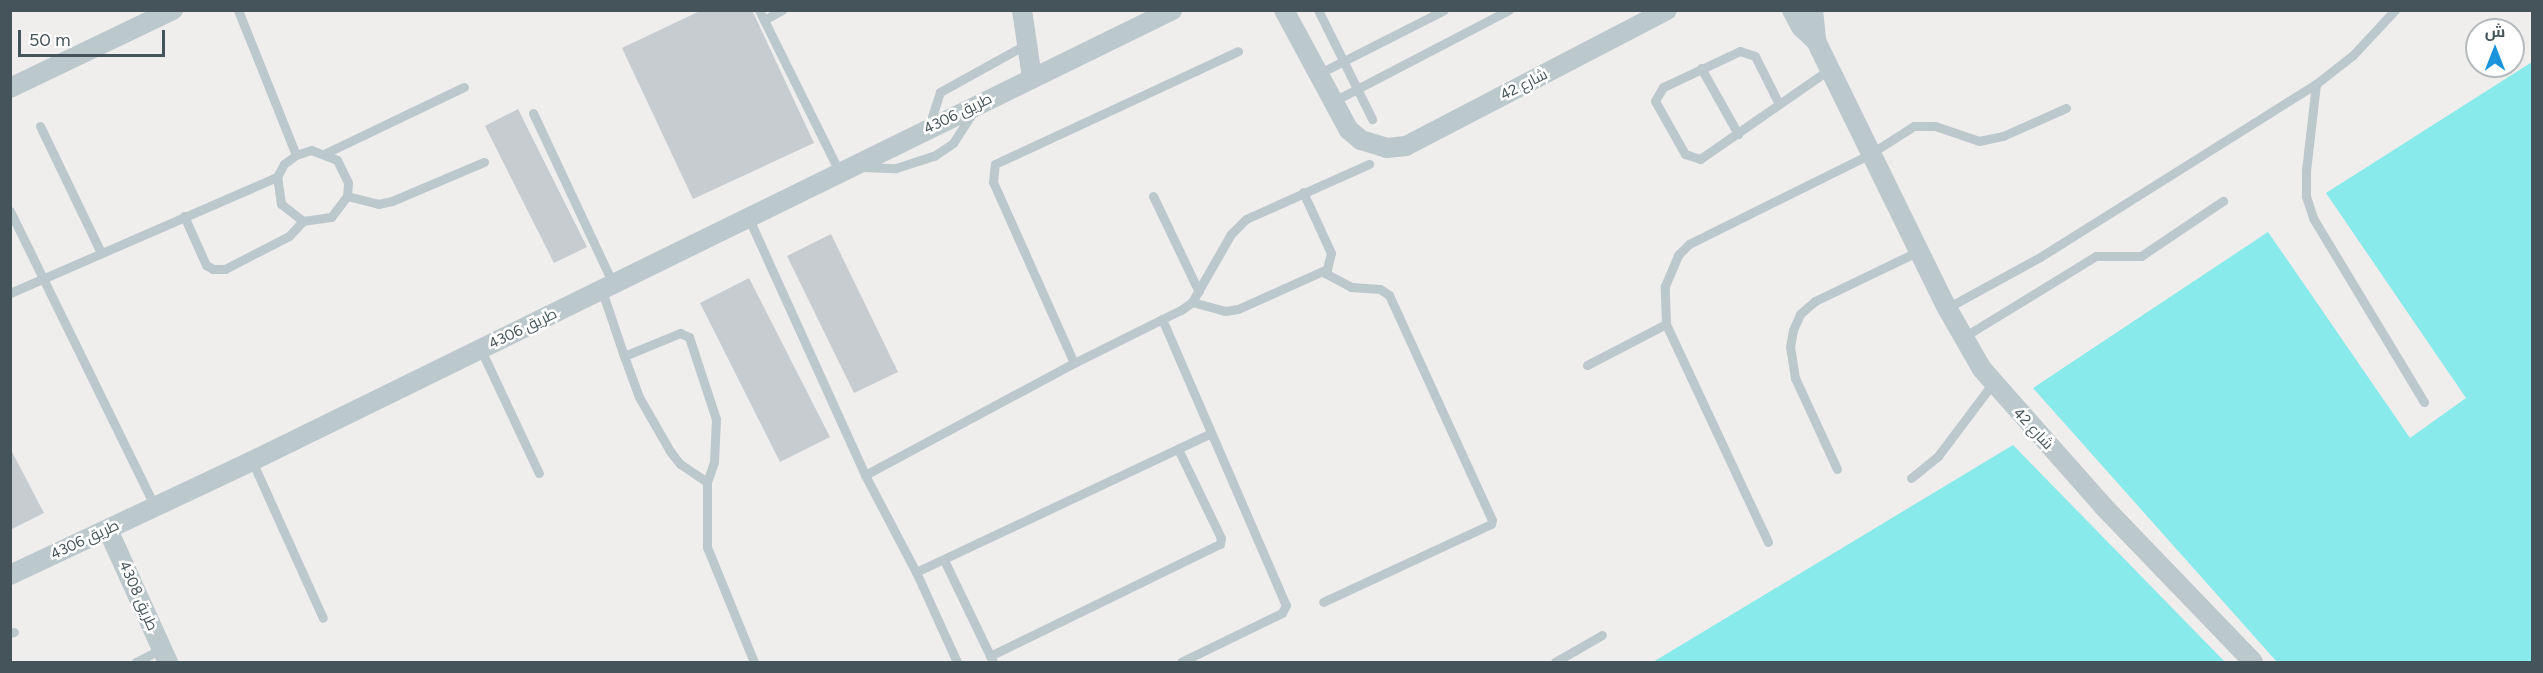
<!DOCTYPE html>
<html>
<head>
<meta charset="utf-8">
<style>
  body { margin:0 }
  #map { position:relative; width:2543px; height:673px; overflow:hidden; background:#f0eded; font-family:Figtree,Cairo,sans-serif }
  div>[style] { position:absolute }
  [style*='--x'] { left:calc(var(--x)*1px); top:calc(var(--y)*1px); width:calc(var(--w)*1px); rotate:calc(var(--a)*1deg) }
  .water>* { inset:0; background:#88eaea }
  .building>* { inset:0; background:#c6ccd0 }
  .lane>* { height:9px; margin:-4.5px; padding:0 4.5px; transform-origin:4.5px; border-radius:4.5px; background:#bbc8cc }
  .street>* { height:20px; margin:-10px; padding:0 10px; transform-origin:10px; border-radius:10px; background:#bbc8cc }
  span { translate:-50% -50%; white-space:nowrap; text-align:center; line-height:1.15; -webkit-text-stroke:5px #fff; paint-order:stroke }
  .street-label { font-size:15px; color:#45545a }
  .frame { position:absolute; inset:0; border:12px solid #45545a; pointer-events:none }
  .north { position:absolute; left:2465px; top:18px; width:60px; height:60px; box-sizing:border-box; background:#fff; border:2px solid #b5bbbd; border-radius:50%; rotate:0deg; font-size:16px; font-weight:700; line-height:24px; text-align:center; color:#45545a }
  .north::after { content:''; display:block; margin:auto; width:21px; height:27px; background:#1a95dc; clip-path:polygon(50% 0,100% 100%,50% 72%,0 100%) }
  .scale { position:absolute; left:18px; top:30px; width:147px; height:27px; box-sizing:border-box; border:3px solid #45545a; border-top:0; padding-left:8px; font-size:18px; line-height:21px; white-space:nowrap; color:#45545a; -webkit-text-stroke:4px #fff; paint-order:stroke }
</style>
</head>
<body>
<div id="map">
  <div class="water">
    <div style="clip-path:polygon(2532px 62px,2532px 662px,2277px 662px,2033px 388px,2268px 232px,2410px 438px,2466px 398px,2326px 193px)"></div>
    <div style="clip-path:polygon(2013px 445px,2225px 662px,1653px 662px)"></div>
  </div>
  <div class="building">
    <div style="clip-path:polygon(702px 10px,752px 10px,814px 143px,693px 199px,622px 48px)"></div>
    <div style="clip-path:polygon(518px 109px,587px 247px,554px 263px,485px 126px)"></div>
    <div style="clip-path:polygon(831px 234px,898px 372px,854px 393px,787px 256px)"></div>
    <div style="clip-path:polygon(749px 278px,830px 437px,780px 462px,700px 303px)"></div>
    <div style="clip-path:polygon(10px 448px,44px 513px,10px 530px)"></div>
  </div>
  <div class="lane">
    <div style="--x:238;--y:10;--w:156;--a:68.2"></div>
    <div style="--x:759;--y:10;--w:182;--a:63.6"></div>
    <div style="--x:1318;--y:10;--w:122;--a:63.6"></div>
    <div style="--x:764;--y:20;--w:21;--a:-29"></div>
    <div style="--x:1701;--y:68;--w:76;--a:60.7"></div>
    <div style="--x:1318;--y:74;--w:141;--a:-26.9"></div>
    <div style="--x:2316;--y:84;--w:87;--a:96.6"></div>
    <div style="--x:2306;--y:170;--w:26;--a:90"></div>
    <div style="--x:2306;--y:196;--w:23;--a:72"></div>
    <div style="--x:2313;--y:218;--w:215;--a:58.9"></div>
    <div style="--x:1334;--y:101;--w:197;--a:-27.5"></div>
    <div style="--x:1778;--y:102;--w:51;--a:-116.6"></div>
    <div style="--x:1755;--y:56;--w:16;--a:-162"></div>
    <div style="--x:1740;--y:51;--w:85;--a:154.9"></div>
    <div style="--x:1663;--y:87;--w:16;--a:120"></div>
    <div style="--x:1655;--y:101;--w:61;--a:60.5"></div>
    <div style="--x:1685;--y:154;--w:16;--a:18"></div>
    <div style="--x:1700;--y:159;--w:158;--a:-34.7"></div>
    <div style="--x:533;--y:113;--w:189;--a:64.9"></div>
    <div style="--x:40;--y:126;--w:141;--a:64.3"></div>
    <div style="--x:928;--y:129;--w:39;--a:-72"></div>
    <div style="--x:940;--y:92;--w:99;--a:-28.9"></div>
    <div style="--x:326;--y:153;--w:153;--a:-25.6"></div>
    <div style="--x:862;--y:167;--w:34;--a:2"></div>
    <div style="--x:896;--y:168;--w:40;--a:-18"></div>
    <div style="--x:934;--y:156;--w:23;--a:-34"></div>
    <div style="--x:953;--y:143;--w:38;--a:-57"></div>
    <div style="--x:347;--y:196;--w:32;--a:14"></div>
    <div style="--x:378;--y:204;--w:14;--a:-12"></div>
    <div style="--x:392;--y:201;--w:100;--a:-23"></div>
    <div style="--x:1153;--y:196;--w:106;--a:64.4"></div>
    <div style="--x:10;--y:211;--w:330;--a:63.9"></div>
    <div style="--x:184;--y:216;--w:54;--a:65.8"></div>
    <div style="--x:206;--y:265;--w:8;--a:30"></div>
    <div style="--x:213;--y:269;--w:12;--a:0"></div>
    <div style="--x:225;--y:269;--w:72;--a:-27.3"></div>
    <div style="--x:289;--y:236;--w:21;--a:-47"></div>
    <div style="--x:749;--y:219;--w:281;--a:65.6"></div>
    <div style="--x:865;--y:475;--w:110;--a:62.3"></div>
    <div style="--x:916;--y:572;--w:99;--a:65.5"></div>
    <div style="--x:1323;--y:272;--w:32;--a:28"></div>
    <div style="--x:1351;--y:287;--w:29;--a:4"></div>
    <div style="--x:1380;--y:289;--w:11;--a:34"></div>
    <div style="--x:1389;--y:295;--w:247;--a:65.4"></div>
    <div style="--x:1492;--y:520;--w:4;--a:104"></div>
    <div style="--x:1491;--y:524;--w:185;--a:155.1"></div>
    <div style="--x:602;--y:291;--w:69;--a:71.3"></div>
    <div style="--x:10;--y:293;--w:291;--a:-23.5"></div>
    <div style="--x:277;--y:177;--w:15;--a:-62"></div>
    <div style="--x:284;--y:164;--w:15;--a:-37"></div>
    <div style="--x:296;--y:155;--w:16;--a:-18"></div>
    <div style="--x:311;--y:150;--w:28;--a:21"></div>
    <div style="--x:337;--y:160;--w:25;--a:64"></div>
    <div style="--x:348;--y:183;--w:13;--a:94"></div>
    <div style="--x:347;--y:196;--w:26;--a:127"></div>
    <div style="--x:331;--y:217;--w:28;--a:172"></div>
    <div style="--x:303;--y:221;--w:28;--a:-142"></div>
    <div style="--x:281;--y:204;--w:27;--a:-98"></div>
    <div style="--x:1192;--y:302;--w:34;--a:15"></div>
    <div style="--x:1225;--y:311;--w:13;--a:-9"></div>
    <div style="--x:1238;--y:309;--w:98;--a:-24.2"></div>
    <div style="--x:1327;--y:269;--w:16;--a:-76"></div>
    <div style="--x:1331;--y:253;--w:67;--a:-114.7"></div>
    <div style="--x:1947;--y:308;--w:106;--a:-28.7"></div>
    <div style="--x:2040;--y:257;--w:326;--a:-32.1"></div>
    <div style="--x:2316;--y:84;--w:47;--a:-38.1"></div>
    <div style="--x:2353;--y:55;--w:62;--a:-47"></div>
    <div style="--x:1162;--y:319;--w:312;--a:66.6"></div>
    <div style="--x:1286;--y:605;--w:9;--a:117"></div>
    <div style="--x:1282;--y:613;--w:112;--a:154.1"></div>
    <div style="--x:1962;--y:338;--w:157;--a:-31.5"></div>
    <div style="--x:2096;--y:256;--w:45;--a:0"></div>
    <div style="--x:2141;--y:256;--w:99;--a:-33.9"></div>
    <div style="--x:481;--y:350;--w:136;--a:64.8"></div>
    <div style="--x:1074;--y:363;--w:198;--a:-114.1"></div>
    <div style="--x:993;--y:182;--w:18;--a:-84"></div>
    <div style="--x:995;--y:164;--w:268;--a:-24.9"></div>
    <div style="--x:1587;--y:365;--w:89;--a:-27.4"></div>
    <div style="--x:252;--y:461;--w:172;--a:65.7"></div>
    <div style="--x:1837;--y:469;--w:100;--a:-114.8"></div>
    <div style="--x:1795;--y:378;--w:31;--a:-99"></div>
    <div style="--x:1790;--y:347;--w:17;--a:-80"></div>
    <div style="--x:1793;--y:330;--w:17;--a:-66"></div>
    <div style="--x:1800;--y:314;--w:20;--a:-41"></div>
    <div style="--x:1815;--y:301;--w:115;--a:-25.7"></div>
    <div style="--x:865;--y:475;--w:237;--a:-28.2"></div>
    <div style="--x:1074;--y:363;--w:119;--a:-26.4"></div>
    <div style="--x:1181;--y:310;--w:14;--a:-36"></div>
    <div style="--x:1192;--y:302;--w:78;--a:-60.2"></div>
    <div style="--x:1231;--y:234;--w:21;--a:-45"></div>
    <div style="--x:1246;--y:219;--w:135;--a:-24.1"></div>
    <div style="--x:1911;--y:478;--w:35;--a:-39"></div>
    <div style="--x:1938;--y:456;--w:91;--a:-53"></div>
    <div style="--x:707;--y:482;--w:32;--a:-146"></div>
    <div style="--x:680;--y:464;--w:16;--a:-128"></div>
    <div style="--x:670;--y:451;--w:62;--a:-119.9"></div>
    <div style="--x:639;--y:397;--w:44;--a:-110.1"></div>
    <div style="--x:624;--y:356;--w:61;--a:-22.3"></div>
    <div style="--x:680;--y:333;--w:10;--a:24"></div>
    <div style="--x:689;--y:337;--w:86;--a:71.8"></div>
    <div style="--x:716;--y:419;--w:43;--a:92.7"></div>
    <div style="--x:714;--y:462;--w:21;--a:109"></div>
    <div style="--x:707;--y:482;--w:65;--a:90"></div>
    <div style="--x:707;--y:547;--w:124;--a:67.8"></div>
    <div style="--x:1768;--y:542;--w:241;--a:-115.1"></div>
    <div style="--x:1666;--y:324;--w:38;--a:-92"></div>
    <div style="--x:1665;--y:286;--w:34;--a:-67"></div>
    <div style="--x:1678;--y:255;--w:16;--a:-45"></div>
    <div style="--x:1689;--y:244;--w:202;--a:-26.4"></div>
    <div style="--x:1870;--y:154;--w:52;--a:-32.5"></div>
    <div style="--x:1914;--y:126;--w:21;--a:0"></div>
    <div style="--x:1935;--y:126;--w:46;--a:18.8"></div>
    <div style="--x:1979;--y:141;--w:25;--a:-12"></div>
    <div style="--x:2003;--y:136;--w:69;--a:-24"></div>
    <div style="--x:944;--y:560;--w:113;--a:64.3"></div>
    <div style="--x:916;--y:572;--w:326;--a:-25.2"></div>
    <div style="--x:10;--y:633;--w:4;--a:-14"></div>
    <div style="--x:990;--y:656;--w:256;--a:-26"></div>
    <div style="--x:1220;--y:544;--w:6;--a:-81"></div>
    <div style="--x:1221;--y:538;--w:99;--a:-115.8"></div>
    <div style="--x:136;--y:662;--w:29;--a:-27"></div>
    <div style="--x:1555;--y:662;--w:54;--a:-29.9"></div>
  </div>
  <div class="street">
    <div style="--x:1022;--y:10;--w:69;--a:81.6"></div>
    <div style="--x:1284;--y:10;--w:136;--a:61.6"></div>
    <div style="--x:1349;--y:130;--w:16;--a:40"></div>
    <div style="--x:1361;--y:140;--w:27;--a:17"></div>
    <div style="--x:1387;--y:148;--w:19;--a:-6"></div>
    <div style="--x:1406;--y:146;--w:294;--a:-27.5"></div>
    <div style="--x:1792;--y:10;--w:19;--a:62"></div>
    <div style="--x:1801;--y:27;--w:21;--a:43"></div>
    <div style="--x:1816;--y:41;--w:297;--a:63.9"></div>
    <div style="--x:1947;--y:308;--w:70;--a:60.2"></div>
    <div style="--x:1982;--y:369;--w:183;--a:48.5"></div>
    <div style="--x:2103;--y:506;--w:216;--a:46.1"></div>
    <div style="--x:1813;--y:10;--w:31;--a:84"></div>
    <div style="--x:10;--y:88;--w:181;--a:-25.6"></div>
    <div style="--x:108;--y:530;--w:145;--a:65.6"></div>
    <div style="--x:10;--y:575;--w:268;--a:-25.2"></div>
    <div style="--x:252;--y:461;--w:1025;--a:-26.11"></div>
  </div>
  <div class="street-label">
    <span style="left:1524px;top:85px;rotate:-27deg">شارع 42</span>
    <span style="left:958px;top:114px;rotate:-26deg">طريق 4306</span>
    <span style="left:523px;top:329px;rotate:-26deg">طريق 4306</span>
    <span style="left:2033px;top:429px;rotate:47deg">شارع 42</span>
    <span style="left:85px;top:540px;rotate:-25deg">طريق 4306</span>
    <span style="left:138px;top:596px;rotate:66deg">طريق 4308</span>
  </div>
  <div class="frame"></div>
  <div class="north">ش</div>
  <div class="scale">50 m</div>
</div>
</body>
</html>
